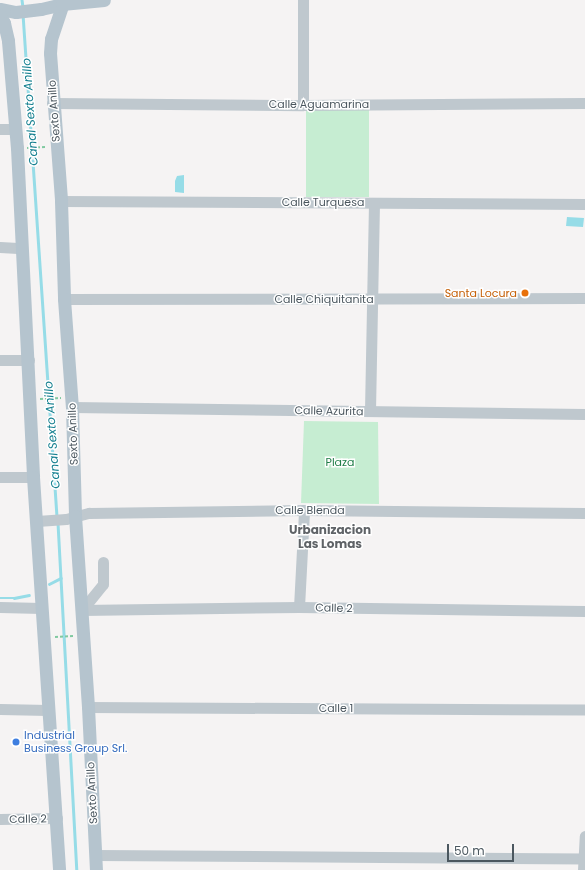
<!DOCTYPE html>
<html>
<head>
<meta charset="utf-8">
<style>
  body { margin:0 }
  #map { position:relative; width:585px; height:870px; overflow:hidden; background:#f5f3f3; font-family:Poppins,sans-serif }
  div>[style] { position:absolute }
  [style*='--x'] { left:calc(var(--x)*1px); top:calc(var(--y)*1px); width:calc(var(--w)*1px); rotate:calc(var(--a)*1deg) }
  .green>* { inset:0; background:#c6edd2 }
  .water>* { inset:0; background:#96dce7 }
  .stream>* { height:2.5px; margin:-1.25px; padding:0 1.25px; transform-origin:1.25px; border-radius:1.25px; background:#96dce7 }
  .path>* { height:1.5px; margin-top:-0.75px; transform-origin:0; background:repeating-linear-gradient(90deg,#80c9a0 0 3px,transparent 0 5px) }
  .minor>* { height:11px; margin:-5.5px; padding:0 5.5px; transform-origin:5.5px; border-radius:5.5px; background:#bfc8ce }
  .major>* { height:13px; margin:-6.5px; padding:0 6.5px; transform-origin:6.5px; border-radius:6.5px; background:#b5c4ce }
  .dots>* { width:11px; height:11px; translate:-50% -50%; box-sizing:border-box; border:2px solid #fff; border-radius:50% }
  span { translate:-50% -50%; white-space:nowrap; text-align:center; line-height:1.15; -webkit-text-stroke:3px #fff; paint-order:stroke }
  .street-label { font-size:11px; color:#4b575f }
  .food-label { font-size:11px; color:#c56008 }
  .right { translate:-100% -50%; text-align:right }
  .park-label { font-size:11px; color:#1f7d47 }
  .shop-label { font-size:11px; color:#366cbe }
  .left { translate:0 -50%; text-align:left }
  .water-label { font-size:12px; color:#168090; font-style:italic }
  .neighbourhood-label { font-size:12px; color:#5f6367; font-weight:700 }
  .scale { position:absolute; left:447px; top:844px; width:67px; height:18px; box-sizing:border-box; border:2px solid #4b575f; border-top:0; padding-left:5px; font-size:12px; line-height:14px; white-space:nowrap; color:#4b575f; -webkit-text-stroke:3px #fff; paint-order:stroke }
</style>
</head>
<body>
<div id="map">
  <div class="green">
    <div style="clip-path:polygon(306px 109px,369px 109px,369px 197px,306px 197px)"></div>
    <div style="clip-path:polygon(304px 421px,378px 422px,379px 504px,301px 503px)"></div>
  </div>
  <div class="water">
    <div style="clip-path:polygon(184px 175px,184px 193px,175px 192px,175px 181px,177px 176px)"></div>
    <div style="clip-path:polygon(567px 217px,584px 218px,583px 227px,566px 226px)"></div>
  </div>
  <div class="stream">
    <div style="--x:22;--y:0;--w:7;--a:82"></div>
    <div style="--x:23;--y:14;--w:503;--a:86.13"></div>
    <div style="--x:58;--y:523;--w:348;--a:86.9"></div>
    <div style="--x:49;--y:584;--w:13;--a:-27"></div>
    <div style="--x:0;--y:598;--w:14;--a:0"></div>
    <div style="--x:14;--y:598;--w:15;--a:-11"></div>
  </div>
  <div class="path">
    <div style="--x:27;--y:148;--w:18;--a:-3"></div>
    <div style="--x:40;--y:399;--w:21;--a:-3"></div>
    <div style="--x:55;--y:637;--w:18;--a:-3"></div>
  </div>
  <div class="minor">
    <div style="--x:52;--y:103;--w:251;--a:0.5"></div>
    <div style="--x:303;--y:105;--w:282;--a:-0.4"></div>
    <div style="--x:303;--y:105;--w:105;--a:-90"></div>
    <div style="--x:0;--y:129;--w:15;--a:0"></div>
    <div style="--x:61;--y:201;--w:524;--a:0.33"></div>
    <div style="--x:0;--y:247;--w:22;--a:3"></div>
    <div style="--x:64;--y:299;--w:521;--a:-0.11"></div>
    <div style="--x:0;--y:360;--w:29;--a:0"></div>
    <div style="--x:72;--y:407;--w:513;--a:0.78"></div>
    <div style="--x:370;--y:411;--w:208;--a:-88.9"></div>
    <div style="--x:0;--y:477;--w:33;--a:0"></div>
    <div style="--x:37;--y:521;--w:29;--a:-4"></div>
    <div style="--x:66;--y:519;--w:24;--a:-15"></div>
    <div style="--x:89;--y:513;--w:215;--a:-0.8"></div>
    <div style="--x:304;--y:510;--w:281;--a:0.6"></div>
    <div style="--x:0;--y:607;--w:41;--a:1.4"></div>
    <div style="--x:299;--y:607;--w:97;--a:-87"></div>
    <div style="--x:82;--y:610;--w:217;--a:-0.8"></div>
    <div style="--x:299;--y:607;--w:286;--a:0.8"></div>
    <div style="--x:82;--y:610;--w:33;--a:-51"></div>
    <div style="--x:103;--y:584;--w:22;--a:-90"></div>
    <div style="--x:88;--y:707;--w:497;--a:0.3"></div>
    <div style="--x:0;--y:709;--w:48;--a:1.2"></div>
    <div style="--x:0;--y:819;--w:57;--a:-1"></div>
    <div style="--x:95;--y:855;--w:490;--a:0.4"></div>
    <div style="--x:583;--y:870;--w:34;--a:-87"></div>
  </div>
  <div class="major">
    <div style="--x:64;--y:0;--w:41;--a:108.4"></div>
    <div style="--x:51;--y:39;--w:14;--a:94"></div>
    <div style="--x:50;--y:53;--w:148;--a:85.7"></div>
    <div style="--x:61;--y:201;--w:98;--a:88.2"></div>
    <div style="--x:64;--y:299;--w:108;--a:85.8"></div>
    <div style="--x:72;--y:407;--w:109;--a:88.4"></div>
    <div style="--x:75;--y:516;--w:191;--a:86.1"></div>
    <div style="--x:88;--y:707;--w:163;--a:87.2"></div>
    <div style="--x:0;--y:9;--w:16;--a:11"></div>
    <div style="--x:16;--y:12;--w:25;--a:-7"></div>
    <div style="--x:41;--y:9;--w:22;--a:-13"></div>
    <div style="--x:62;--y:4;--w:42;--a:-5.4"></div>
    <div style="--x:0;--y:15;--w:9;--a:63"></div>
    <div style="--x:4;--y:23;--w:18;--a:77"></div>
    <div style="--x:8;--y:41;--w:107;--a:85.2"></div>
    <div style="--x:17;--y:148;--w:329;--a:87.2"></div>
    <div style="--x:33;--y:477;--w:394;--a:86.2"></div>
  </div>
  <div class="dots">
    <div style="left:525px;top:293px;background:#e8710a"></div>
    <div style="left:16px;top:742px;background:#3f7fe0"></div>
  </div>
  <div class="street-label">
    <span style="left:319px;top:104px">Calle Aguamarina</span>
    <span style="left:54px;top:111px;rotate:-94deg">Sexto Anillo</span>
    <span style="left:323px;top:202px">Calle Turquesa</span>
    <span style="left:324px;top:299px">Calle Chiquitanita</span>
    <span style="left:329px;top:411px;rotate:1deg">Calle Azurita</span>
    <span style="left:73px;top:434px;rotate:-92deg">Sexto Anillo</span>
    <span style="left:310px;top:510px">Calle Blenda</span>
    <span style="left:334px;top:608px;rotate:1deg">Calle 2</span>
    <span style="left:336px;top:708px">Calle 1</span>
    <span style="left:92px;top:793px;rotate:-93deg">Sexto Anillo</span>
    <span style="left:28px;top:819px;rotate:-1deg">Calle 2</span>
  </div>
  <div class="food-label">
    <span class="right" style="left:517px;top:293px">Santa Locura</span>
  </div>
  <div class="park-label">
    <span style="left:340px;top:462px">Plaza</span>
  </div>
  <div class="shop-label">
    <span class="left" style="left:24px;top:742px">Industrial<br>Business Group Srl.</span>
  </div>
  <div class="water-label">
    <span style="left:30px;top:112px;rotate:-94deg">Canal Sexto Anillo</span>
    <span style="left:52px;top:435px;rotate:-94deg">Canal Sexto Anillo</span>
  </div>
  <div class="neighbourhood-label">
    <span style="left:330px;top:537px">Urbanizacion<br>Las Lomas</span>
  </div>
  <div class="scale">50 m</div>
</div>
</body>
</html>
